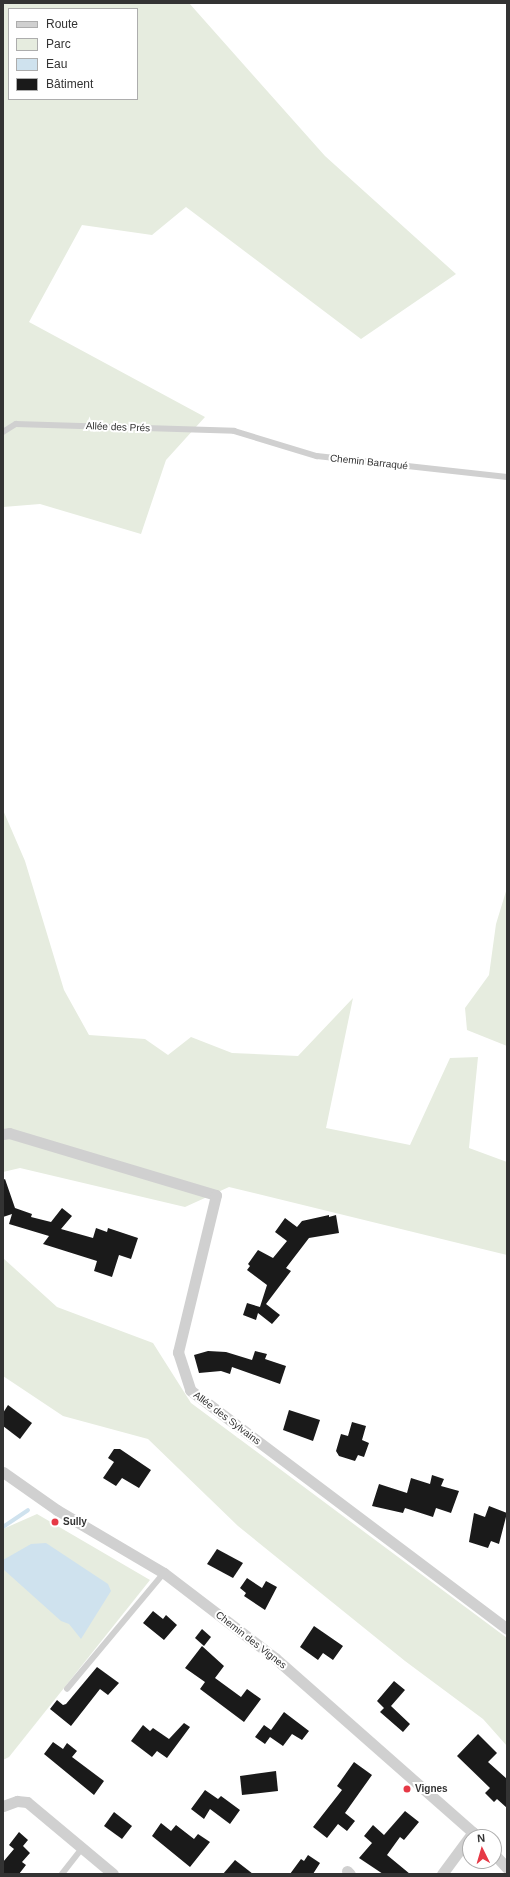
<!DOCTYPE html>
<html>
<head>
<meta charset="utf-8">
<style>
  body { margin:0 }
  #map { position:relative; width:510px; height:1877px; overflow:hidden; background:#fff; font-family:Helvetica,sans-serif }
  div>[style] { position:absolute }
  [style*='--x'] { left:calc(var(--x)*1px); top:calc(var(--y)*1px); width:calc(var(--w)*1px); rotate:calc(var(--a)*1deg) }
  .green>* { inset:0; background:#e6ecdf }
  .water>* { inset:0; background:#cfe2ee }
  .stream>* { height:4px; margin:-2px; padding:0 2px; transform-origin:2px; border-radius:2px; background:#cfe2ee }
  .building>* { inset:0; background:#1a1a1a }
  .lane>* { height:5.5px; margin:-2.75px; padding:0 2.75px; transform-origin:2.75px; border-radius:2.75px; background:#d0d0d0 }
  .street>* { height:11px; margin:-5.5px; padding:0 5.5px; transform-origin:5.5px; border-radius:5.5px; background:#d0d0d0 }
  .dots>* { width:11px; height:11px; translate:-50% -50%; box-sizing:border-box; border:2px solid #fff; border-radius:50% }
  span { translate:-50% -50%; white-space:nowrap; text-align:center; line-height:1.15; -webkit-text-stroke:4px #fff; paint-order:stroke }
  .street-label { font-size:10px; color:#333 }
  .poi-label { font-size:10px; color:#333; font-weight:700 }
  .left { translate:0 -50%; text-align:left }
  .frame { position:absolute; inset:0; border:4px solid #333; pointer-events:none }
  .legend { position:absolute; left:8px; top:8px; width:130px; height:92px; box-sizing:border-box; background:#fff; border:1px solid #adadad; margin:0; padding:5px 7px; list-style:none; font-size:12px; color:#333 }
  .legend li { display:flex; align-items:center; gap:8px; height:20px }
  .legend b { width:20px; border:1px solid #adadad }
  .north { position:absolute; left:462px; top:1829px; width:40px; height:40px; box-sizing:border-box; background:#fff; border:1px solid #adadad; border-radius:50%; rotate:355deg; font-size:11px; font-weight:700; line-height:16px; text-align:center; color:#333 }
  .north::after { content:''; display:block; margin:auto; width:14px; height:18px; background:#e63946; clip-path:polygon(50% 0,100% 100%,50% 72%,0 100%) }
</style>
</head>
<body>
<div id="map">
  <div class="green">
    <div style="clip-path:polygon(evenodd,3px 3px,189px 3px,325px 156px,456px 274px,361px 339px,186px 207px,152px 235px,82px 225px,29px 322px,205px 417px,166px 460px,141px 534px,40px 504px,3px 507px,3px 3px,9px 9px,137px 9px,137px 99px,9px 99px,9px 9px)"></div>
    <div style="clip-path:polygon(3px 810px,25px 861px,64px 990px,89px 1035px,145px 1039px,168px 1055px,191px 1037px,232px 1053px,298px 1056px,353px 998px,326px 1128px,410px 1145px,450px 1058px,478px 1057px,469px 1148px,507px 1162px,507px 1255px,229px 1187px,185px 1207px,20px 1168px,3px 1172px)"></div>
    <div style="clip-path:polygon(507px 888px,507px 1046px,467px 1030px,465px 1008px,489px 975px,496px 924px)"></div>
    <div style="clip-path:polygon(3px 1258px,57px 1307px,153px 1343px,191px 1403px,507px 1638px,507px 1746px,483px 1719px,405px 1661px,238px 1526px,148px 1439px,63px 1416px,3px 1376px)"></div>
    <div style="clip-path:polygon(37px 1514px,150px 1580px,9px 1757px,3px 1760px,3px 1529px)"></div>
  </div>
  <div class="water">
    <div style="clip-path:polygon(46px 1543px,108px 1584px,111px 1591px,81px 1639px,69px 1624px,61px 1621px,3px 1569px,3px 1560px,31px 1544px)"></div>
  </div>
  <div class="stream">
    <div style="--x:3;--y:1527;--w:30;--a:-34"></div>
  </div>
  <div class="building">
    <div style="clip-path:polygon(5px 1179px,15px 1208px,32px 1214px,31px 1217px,51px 1222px,62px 1208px,72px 1216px,61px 1229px,93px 1238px,96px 1228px,107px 1232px,108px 1228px,138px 1238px,131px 1259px,119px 1255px,112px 1277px,94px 1271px,97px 1261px,43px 1244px,49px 1236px,9px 1224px,12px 1214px,3px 1217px,3px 1180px)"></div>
    <div style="clip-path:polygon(329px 1215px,329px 1217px,336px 1215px,339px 1233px,309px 1238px,286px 1268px,291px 1271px,266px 1304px,280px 1315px,272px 1324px,258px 1313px,256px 1320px,243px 1315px,247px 1303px,260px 1307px,259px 1310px,267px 1285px,247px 1270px,250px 1266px,248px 1264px,258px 1250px,273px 1258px,287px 1241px,275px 1232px,285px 1218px,297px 1227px,302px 1221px)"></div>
    <div style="clip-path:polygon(208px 1351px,226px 1352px,252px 1360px,255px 1351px,267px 1354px,265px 1359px,286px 1366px,280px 1384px,232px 1367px,230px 1374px,221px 1371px,199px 1373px,194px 1355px)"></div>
    <div style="clip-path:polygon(8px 1405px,32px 1423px,20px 1439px,3px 1426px,3px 1413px)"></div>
    <div style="clip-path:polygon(289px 1410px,320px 1420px,313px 1441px,283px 1430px)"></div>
    <div style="clip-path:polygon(352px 1422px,366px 1426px,362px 1440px,369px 1443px,364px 1457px,358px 1455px,355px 1461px,339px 1456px,336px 1451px,341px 1434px,348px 1436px)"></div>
    <div style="clip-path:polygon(114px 1449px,120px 1449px,151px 1470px,139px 1488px,122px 1478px,116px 1486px,103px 1478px,114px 1462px,108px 1458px)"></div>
    <div style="clip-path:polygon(432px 1475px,444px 1479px,441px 1486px,459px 1491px,451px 1513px,436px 1508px,433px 1517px,405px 1508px,403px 1513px,372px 1506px,379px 1484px,407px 1493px,411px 1478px,430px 1484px)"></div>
    <div style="clip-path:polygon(489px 1506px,507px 1513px,499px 1544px,491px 1541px,488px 1548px,469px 1542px,474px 1513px,485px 1517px)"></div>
    <div style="clip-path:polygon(217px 1549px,243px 1563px,233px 1578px,207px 1564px)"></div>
    <div style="clip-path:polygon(247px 1578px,262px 1588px,266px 1581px,277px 1587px,265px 1610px,244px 1596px,246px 1593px,240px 1588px)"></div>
    <div style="clip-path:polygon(153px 1611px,163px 1619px,166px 1615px,177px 1625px,164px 1640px,143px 1623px)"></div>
    <div style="clip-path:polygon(314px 1626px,343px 1646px,333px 1660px,323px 1653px,318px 1660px,300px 1647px)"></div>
    <div style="clip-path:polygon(202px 1629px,211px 1637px,204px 1646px,195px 1638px)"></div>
    <div style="clip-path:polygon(202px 1646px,224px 1666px,215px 1678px,241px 1697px,247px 1689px,261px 1699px,244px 1722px,200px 1689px,205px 1682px,185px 1668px)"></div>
    <div style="clip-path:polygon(97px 1667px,119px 1683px,108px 1695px,100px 1689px,71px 1726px,50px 1709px,57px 1700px,63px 1705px,66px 1704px)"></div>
    <div style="clip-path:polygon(394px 1681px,405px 1690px,391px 1706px,410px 1724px,403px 1732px,380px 1712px,384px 1708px,377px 1701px)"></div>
    <div style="clip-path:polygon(284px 1712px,309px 1731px,302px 1740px,292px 1734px,283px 1746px,270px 1737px,265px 1744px,255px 1737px,264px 1725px,271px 1730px)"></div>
    <div style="clip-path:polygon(184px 1723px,190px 1727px,167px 1758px,157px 1751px,152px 1757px,131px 1741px,143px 1725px,150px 1731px,153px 1728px,169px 1739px)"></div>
    <div style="clip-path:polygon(478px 1734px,497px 1753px,488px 1762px,507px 1779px,507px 1808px,497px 1799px,494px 1802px,485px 1793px,490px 1788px,457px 1756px)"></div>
    <div style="clip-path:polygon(53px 1742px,63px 1749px,67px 1743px,77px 1751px,72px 1757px,104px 1781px,94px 1795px,44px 1754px)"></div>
    <div style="clip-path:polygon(354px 1762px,372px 1775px,345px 1813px,355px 1821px,347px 1831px,338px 1824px,327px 1838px,313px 1827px,342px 1790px,337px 1786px)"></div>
    <div style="clip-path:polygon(276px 1771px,278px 1791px,242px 1795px,240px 1776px)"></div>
    <div style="clip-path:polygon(205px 1790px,218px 1799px,221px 1796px,240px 1810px,230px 1824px,210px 1809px,204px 1819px,191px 1809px)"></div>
    <div style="clip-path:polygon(405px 1811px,419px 1822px,404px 1840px,400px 1837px,387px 1855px,410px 1874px,383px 1874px,359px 1858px,372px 1843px,364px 1836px,373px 1825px,384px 1835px)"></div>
    <div style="clip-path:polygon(114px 1812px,132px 1826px,122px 1839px,104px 1826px)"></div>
    <div style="clip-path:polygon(161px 1823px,171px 1831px,176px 1825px,194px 1839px,198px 1834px,210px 1842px,190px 1867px,152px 1836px)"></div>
    <div style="clip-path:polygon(19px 1832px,28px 1840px,23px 1846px,30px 1853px,22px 1862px,26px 1865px,19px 1874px,3px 1874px,3px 1862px,14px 1849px,9px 1845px)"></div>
    <div style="clip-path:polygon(308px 1855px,320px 1863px,313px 1874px,290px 1874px,301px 1859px,304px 1861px)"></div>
    <div style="clip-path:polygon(235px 1860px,253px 1874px,223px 1874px)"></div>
  </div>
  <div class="lane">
    <div style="--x:3;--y:432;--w:15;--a:-32"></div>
    <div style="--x:16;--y:424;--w:218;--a:1.8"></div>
    <div style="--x:234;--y:431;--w:87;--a:16.8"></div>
    <div style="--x:317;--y:456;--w:191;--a:6.3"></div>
    <div style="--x:67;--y:1689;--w:151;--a:-50.1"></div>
    <div style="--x:62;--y:1874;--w:33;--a:-52"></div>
  </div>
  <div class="street">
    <div style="--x:3;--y:1134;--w:6;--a:-9"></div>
    <div style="--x:9;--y:1133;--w:216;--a:16.7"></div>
    <div style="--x:216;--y:1195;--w:162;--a:103.6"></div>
    <div style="--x:178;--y:1352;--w:40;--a:72"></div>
    <div style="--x:190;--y:1390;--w:397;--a:37"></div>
    <div style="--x:3;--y:1472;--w:66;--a:35.1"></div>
    <div style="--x:57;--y:1510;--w:124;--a:30.5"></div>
    <div style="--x:164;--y:1573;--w:140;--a:37.4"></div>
    <div style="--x:275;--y:1658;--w:271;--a:41.4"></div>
    <div style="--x:3;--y:1806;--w:15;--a:-20"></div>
    <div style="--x:17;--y:1801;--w:10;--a:6"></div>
    <div style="--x:27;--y:1802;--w:112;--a:39.9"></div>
    <div style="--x:494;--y:1854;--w:19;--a:47"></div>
    <div style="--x:347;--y:1871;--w:4;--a:45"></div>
    <div style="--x:442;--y:1874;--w:52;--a:-53.6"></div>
  </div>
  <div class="dots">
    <div style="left:55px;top:1522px;background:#e63946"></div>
    <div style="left:407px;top:1789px;background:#e63946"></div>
  </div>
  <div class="street-label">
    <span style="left:118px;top:427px;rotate:2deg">Allée des Prés</span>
    <span style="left:369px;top:462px;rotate:6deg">Chemin Barraqué</span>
    <span style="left:227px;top:1418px;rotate:37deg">Allée des Sylvains</span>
    <span style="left:251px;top:1640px;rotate:38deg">Chemin des Vignes</span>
  </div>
  <div class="poi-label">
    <span class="left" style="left:63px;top:1522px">Sully</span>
    <span class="left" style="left:415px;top:1789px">Vignes</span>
  </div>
  <div class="frame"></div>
  <ul class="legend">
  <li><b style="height:5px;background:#d0d0d0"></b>Route</li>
  <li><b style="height:11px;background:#e6ecdf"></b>Parc</li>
  <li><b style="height:11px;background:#cfe2ee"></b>Eau</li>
  <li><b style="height:11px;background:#1a1a1a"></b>Bâtiment</li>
  </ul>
  <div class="north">N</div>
</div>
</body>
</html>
